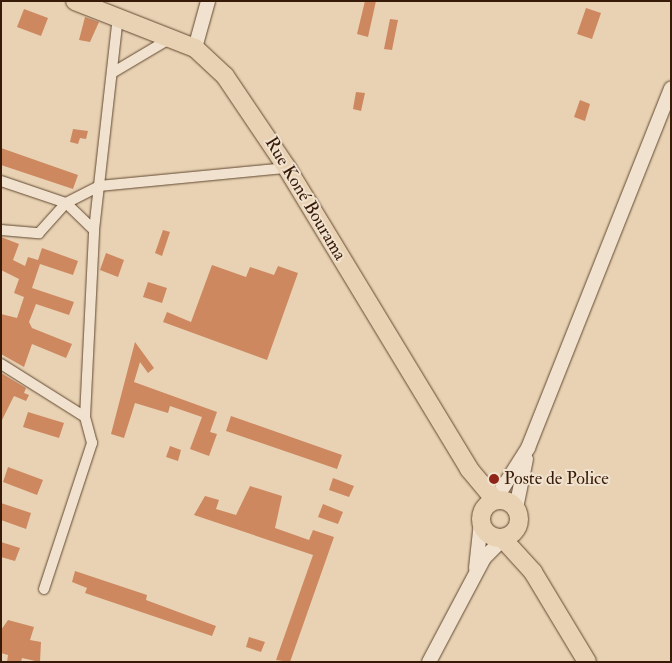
<!DOCTYPE html>
<html>
<head>
<meta charset="utf-8">
<style>
  body { margin:0 }
  #map { position:relative; width:672px; height:663px; overflow:hidden; background:#e8d2b3; font-family:"IM FELL Double Pica",serif }
  div>[style] { position:absolute }
  [style*='--x'] { left:calc(var(--x)*1px); top:calc(var(--y)*1px); width:calc(var(--w)*1px); rotate:calc(var(--a)*1deg) }
  .building>* { inset:0; background:#cd8860 }
  .roads { filter:drop-shadow(0 0 1px #634832) drop-shadow(0 0 1px #634832) }
  .street>* { height:10px; margin:-5px; padding:0 5px; transform-origin:5px; border-radius:5px; background:#f0e2ce }
  .secondary>* { height:14px; margin:-7px; padding:0 7px; transform-origin:7px; border-radius:7px; background:#f0e2ce }
  .highway>* { height:18px; margin:-9px; padding:0 9px; transform-origin:9px; border-radius:9px; background:#e8d2b3 }
  .highway>.ring { margin:-9px; padding:0; box-sizing:content-box; background:none; border:18px solid #e8d2b3; border-radius:50% }
  .dots>* { width:14px; height:14px; translate:-50% -50%; box-sizing:border-box; border:2px solid #f0e2ce; border-radius:50% }
  span { translate:-50% -50%; white-space:nowrap; text-align:center; line-height:1.15; -webkit-text-stroke:4px #f0e2ce; paint-order:stroke }
  .street-label { font-size:18px; color:#371a07 }
  .poi-label { font-size:18px; color:#371a07 }
  .left { translate:0 -50%; text-align:left }
  .frame { position:absolute; inset:0; border:2px solid #371a07; pointer-events:none }
</style>
</head>
<body>
<div id="map">
  <div class="building">
    <div style="clip-path:polygon(365px 1px,376px 1px,368px 37px,357px 34px)"></div>
    <div style="clip-path:polygon(586px 8px,601px 13px,592px 39px,577px 34px)"></div>
    <div style="clip-path:polygon(24px 9px,48px 18px,41px 36px,17px 27px)"></div>
    <div style="clip-path:polygon(85px 17px,99px 22px,90px 42px,79px 40px)"></div>
    <div style="clip-path:polygon(390px 19px,398px 20px,392px 50px,384px 49px)"></div>
    <div style="clip-path:polygon(356px 92px,365px 93px,361px 111px,353px 109px)"></div>
    <div style="clip-path:polygon(580px 100px,590px 104px,585px 121px,574px 117px)"></div>
    <div style="clip-path:polygon(73px 129px,88px 131px,86px 139px,80px 138px,78px 144px,70px 142px)"></div>
    <div style="clip-path:polygon(1px 148px,78px 175px,73px 189px,1px 165px)"></div>
    <div style="clip-path:polygon(163px 230px,170px 232px,162px 256px,155px 253px)"></div>
    <div style="clip-path:polygon(1px 237px,19px 244px,13px 260px,25px 266px,28px 257px,38px 260px,42px 248px,78px 261px,73px 275px,40px 264px,32px 288px,74px 302px,69px 315px,36px 304px,29px 322px,32px 328px,72px 344px,66px 358px,32px 344px,24px 367px,1px 354px,1px 314px,17px 318px,24px 297px,14px 293px,19px 279px,1px 270px)"></div>
    <div style="clip-path:polygon(106px 253px,124px 260px,118px 277px,100px 270px)"></div>
    <div style="clip-path:polygon(212px 265px,246px 277px,250px 267px,274px 275px,278px 266px,298px 273px,267px 360px,163px 322px,167px 312px,191px 322px)"></div>
    <div style="clip-path:polygon(148px 282px,167px 288px,162px 303px,143px 297px)"></div>
    <div style="clip-path:polygon(135px 342px,154px 368px,148px 373px,140px 362px,134px 382px,217px 412px,210px 432px,217px 434px,209px 456px,190px 449px,202px 417px,170px 406px,168px 413px,135px 403px,124px 438px,111px 434px)"></div>
    <div style="clip-path:polygon(1px 373px,26px 388px,24px 393px,29px 395px,26px 401px,14px 396px,1px 422px)"></div>
    <div style="clip-path:polygon(28px 412px,64px 423px,59px 438px,23px 427px)"></div>
    <div style="clip-path:polygon(231px 416px,342px 455px,337px 469px,226px 431px)"></div>
    <div style="clip-path:polygon(170px 446px,181px 450px,178px 461px,166px 457px)"></div>
    <div style="clip-path:polygon(8px 467px,43px 480px,37px 495px,3px 482px)"></div>
    <div style="clip-path:polygon(333px 478px,354px 486px,349px 497px,329px 490px)"></div>
    <div style="clip-path:polygon(250px 486px,282px 496px,275px 528px,309px 540px,313px 530px,334px 537px,290px 662px,276px 660px,313px 555px,194px 515px,205px 496px,219px 500px,216px 509px,236px 515px)"></div>
    <div style="clip-path:polygon(1px 503px,31px 513px,26px 529px,1px 520px)"></div>
    <div style="clip-path:polygon(323px 504px,343px 512px,338px 524px,318px 517px)"></div>
    <div style="clip-path:polygon(1px 542px,20px 548px,15px 561px,1px 557px)"></div>
    <div style="clip-path:polygon(75px 571px,147px 595px,146px 600px,216px 626px,212px 636px,85px 593px,87px 588px,72px 582px)"></div>
    <div style="clip-path:polygon(8px 620px,34px 627px,30px 640px,41px 642px,40px 662px,22px 658px,21px 662px,7px 662px,8px 655px,1px 653px,1px 630px)"></div>
    <div style="clip-path:polygon(249px 637px,265px 642px,261px 652px,246px 647px)"></div>
  </div>
  <div class="roads">
    <div class="street">
      <div style="--x:112;--y:73;--w:69;--a:-30.7"></div>
      <div style="--x:1;--y:181;--w:69;--a:18.7"></div>
      <div style="--x:66;--y:203;--w:37;--a:-27"></div>
      <div style="--x:99;--y:186;--w:189;--a:-5.5"></div>
      <div style="--x:1;--y:230;--w:38;--a:5"></div>
      <div style="--x:39;--y:233;--w:40;--a:-48"></div>
      <div style="--x:66;--y:203;--w:39;--a:44"></div>
      <div style="--x:1;--y:364;--w:99;--a:32.2"></div>
      <div style="--x:44;--y:589;--w:154;--a:-71.8"></div>
      <div style="--x:92;--y:443;--w:27;--a:-105"></div>
      <div style="--x:85;--y:417;--w:187;--a:-87.2"></div>
      <div style="--x:94;--y:230;--w:214;--a:-83.6"></div>
    </div>
    <div class="secondary">
      <div style="--x:195;--y:48;--w:49;--a:-74.5"></div>
      <div style="--x:495;--y:500;--w:62;--a:-57.6"></div>
      <div style="--x:528;--y:448;--w:387;--a:-68.3"></div>
      <div style="--x:516;--y:508;--w:50;--a:-78.5"></div>
      <div style="--x:476;--y:568;--w:46;--a:-83.8"></div>
      <div style="--x:429;--y:662;--w:118;--a:-62.1"></div>
      <div style="--x:484;--y:558;--w:27;--a:-45"></div>
    </div>
    <div class="highway">
      <div style="--x:75;--y:1;--w:129;--a:21.4"></div>
      <div style="--x:195;--y:48;--w:41;--a:43"></div>
      <div style="--x:225;--y:76;--w:111;--a:56"></div>
      <div style="--x:287;--y:168;--w:352;--a:58.8"></div>
      <div style="--x:469;--y:469;--w:40;--a:50"></div>
      <div class="ring" style="left:481px;top:500px;width:20px;height:20px"></div>
      <div style="--x:503;--y:539;--w:45;--a:47.7"></div>
      <div style="--x:533;--y:572;--w:105;--a:59"></div>
    </div>
  </div>
  <div class="dots">
    <div style="left:494px;top:479px;background:#8f2418"></div>
  </div>
  <div class="street-label">
    <span style="left:305px;top:199px;rotate:59deg">Rue Koné Bourama</span>
  </div>
  <div class="poi-label">
    <span class="left" style="left:504px;top:479px">Poste de Police</span>
  </div>
  <div class="frame"></div>
</div>
</body>
</html>
